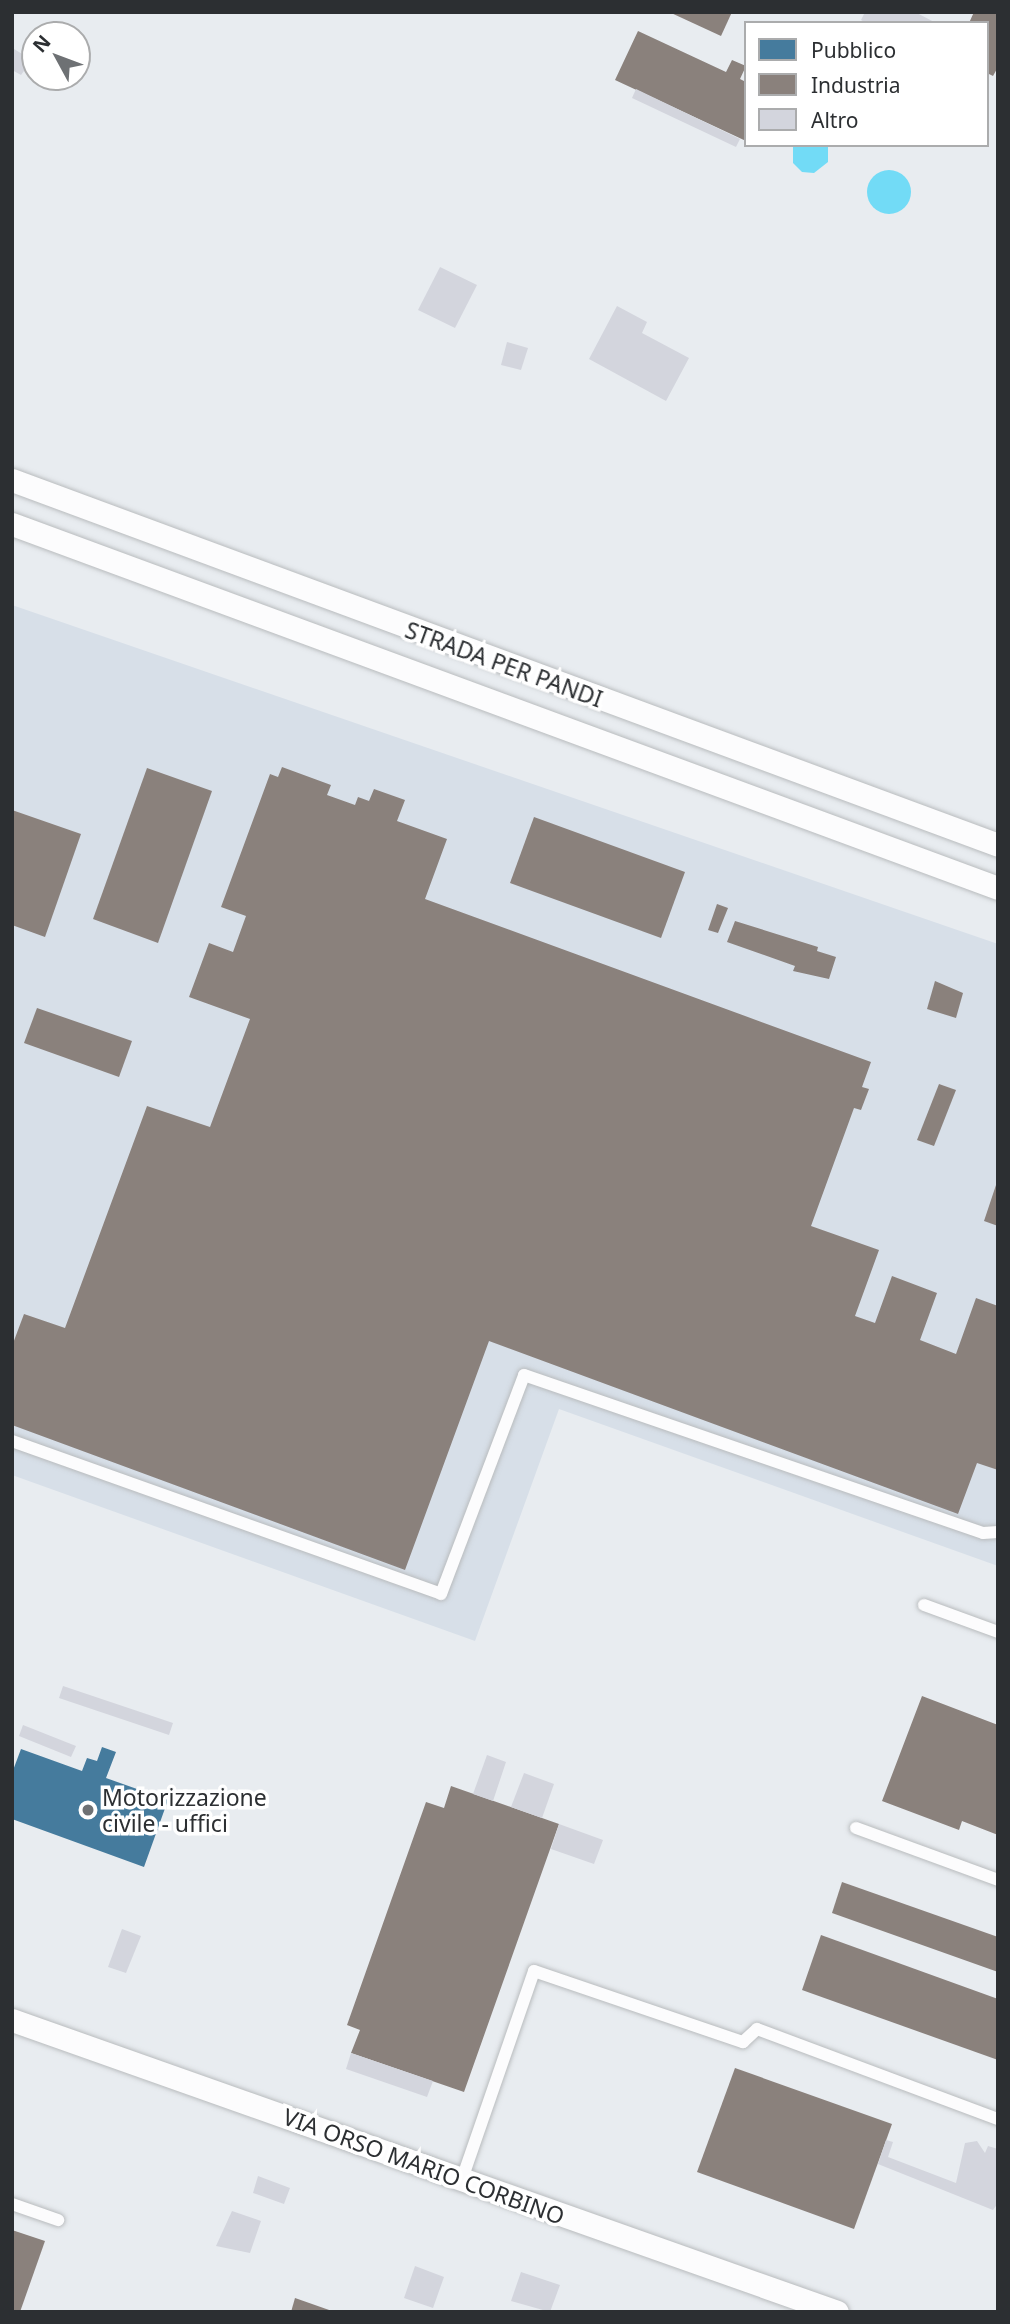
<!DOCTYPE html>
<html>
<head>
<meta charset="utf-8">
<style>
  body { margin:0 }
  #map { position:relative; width:1010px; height:2324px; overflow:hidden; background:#e8ecf0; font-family:"Noto Sans",sans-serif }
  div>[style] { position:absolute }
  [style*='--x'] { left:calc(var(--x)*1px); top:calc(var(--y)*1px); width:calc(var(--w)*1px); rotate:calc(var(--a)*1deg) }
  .built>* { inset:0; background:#d7dfe8 }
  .water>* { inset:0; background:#72dbf6 }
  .round { border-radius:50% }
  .public>* { inset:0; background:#457b9d }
  .industry>* { inset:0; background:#8a817c }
  .building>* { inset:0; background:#d3d5dd }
  .roads { filter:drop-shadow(0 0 2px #b9bcbe) drop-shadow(0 0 2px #b9bcbe) }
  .lane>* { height:12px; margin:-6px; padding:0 6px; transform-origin:6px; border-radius:6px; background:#fcfcfd }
  .street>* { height:23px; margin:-11.5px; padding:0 11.5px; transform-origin:11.5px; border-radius:11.5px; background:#fcfcfd }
  .dots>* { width:19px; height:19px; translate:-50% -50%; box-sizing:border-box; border:4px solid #fff; border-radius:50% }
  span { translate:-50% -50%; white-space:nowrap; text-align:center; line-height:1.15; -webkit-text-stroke:7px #fff; paint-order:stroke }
  .street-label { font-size:23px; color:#2c2f32 }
  .poi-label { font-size:23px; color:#2c2f32 }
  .left { translate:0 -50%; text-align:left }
  .frame { position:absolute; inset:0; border:14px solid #2c2f32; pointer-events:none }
  .legend { position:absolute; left:744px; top:21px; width:245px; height:126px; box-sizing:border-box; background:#fff; border:2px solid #abacad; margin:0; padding:9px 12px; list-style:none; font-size:21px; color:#2c2f32 }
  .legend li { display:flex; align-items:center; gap:14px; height:35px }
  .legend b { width:35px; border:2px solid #abacad }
  .north { position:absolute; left:21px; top:21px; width:70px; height:70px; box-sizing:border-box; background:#fff; border:2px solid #abacad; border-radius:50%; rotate:311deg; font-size:19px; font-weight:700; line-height:28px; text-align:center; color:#2c2f32 }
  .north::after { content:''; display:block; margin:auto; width:24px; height:32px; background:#6e7174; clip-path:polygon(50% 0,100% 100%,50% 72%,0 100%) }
</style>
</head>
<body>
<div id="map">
  <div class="built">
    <div style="clip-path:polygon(12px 605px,998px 944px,998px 1566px,559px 1409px,475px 1641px,12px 1475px)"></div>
  </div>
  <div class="water">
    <div style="clip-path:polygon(793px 145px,828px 145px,828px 162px,814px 173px,802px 172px,793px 163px)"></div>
    <div class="round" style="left:867px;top:170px;width:44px;height:44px"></div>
  </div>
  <div class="public">
    <div style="clip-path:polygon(102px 1747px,116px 1752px,106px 1778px,168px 1800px,144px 1867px,12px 1819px,12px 1773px,21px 1749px,82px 1771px,87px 1758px,97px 1761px)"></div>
  </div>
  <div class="industry">
    <div style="clip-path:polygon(669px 12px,732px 12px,721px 36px)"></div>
    <div style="clip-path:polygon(974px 12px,998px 12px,998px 67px,993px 76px,987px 73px,987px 23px,969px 23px)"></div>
    <div style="clip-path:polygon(638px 31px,726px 72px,732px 60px,746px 66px,740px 79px,746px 82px,746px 141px,615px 80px)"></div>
    <div style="clip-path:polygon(282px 767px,331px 785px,327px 795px,355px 805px,358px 797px,369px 801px,374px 789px,405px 800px,397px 821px,447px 839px,425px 899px,871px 1062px,862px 1087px,869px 1089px,861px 1110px,854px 1108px,811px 1226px,879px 1250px,855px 1316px,875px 1323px,892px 1276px,937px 1293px,920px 1340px,956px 1354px,976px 1298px,998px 1306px,998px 1470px,977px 1463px,958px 1514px,489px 1341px,405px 1570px,12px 1425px,12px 1346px,24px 1314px,65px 1328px,147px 1106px,210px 1127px,250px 1019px,189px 997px,209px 943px,233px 952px,246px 916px,221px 907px,270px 774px,278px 777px)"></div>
    <div style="clip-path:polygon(147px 768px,212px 791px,158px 943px,93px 919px)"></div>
    <div style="clip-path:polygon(12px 810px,81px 834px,45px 937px,12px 925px)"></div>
    <div style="clip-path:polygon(534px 817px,685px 872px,661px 938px,510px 883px)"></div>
    <div style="clip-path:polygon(717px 904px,728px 908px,718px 933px,708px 930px)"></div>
    <div style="clip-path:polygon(735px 921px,818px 947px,817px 951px,836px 957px,829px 979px,793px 971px,795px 966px,727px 942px)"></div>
    <div style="clip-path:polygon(935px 981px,963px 993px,956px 1018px,927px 1009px)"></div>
    <div style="clip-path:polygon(37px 1008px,132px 1041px,119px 1077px,24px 1043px)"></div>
    <div style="clip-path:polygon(939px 1084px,956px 1090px,934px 1146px,917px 1140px)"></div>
    <div style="clip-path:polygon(997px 1182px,998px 1182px,998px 1226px,984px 1221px)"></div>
    <div style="clip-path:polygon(922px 1696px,998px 1725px,998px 1835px,962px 1821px,959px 1830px,882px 1801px)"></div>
    <div style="clip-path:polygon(451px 1786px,559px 1824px,464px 2092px,351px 2053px,360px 2030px,347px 2025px,426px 1802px,444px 1808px)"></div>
    <div style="clip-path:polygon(842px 1882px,998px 1937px,998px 1972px,832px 1913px)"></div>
    <div style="clip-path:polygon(821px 1935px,998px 1999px,998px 2060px,802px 1990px)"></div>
    <div style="clip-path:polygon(735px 2068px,892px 2124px,854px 2229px,697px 2172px)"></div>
    <div style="clip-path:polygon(12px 2230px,45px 2241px,20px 2312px,12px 2312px)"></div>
    <div style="clip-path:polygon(295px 2298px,332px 2311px,332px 2312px,291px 2312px)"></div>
  </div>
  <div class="building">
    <div style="clip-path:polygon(865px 12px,915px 12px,936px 23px,866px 23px,861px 20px)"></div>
    <div style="clip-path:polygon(14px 49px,32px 60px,21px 75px,12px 70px)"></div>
    <div style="clip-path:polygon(636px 89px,740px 139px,736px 147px,632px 98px)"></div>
    <div style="clip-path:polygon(440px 267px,477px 285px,455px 328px,418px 310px)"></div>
    <div style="clip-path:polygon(617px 306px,647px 322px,642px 333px,689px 358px,666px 401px,589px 359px)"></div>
    <div style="clip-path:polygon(507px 342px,528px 348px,521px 370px,501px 365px)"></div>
    <div style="clip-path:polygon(63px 1686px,173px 1723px,169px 1735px,59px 1698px)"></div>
    <div style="clip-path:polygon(23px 1725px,76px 1746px,71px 1757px,19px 1736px)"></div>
    <div style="clip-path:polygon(487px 1755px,506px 1762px,493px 1801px,473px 1794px)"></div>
    <div style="clip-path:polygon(524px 1773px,554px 1784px,542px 1818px,511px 1807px)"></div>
    <div style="clip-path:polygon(559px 1824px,603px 1840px,594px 1864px,551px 1849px)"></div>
    <div style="clip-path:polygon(122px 1929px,141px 1936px,126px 1973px,108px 1967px)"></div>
    <div style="clip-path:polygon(351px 2053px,433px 2081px,427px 2097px,346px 2069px)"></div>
    <div style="clip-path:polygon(886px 2140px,893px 2142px,888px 2157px,956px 2183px,965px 2143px,977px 2141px,985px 2153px,988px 2146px,998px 2149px,998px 2203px,993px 2210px,878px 2164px)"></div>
    <div style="clip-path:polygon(258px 2176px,290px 2188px,284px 2204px,253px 2193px)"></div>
    <div style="clip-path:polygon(232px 2211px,261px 2221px,250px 2253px,216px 2246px)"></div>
    <div style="clip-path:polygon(415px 2266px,444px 2277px,433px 2308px,404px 2298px)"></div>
    <div style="clip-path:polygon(521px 2272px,560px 2285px,550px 2312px,511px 2301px)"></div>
  </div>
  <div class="roads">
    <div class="lane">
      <div style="--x:12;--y:1441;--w:455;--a:19.6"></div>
      <div style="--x:441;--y:1594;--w:234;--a:-69.2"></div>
      <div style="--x:524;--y:1375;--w:485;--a:19"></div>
      <div style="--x:983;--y:1533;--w:15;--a:-4"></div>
      <div style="--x:924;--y:1605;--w:79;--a:20"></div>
      <div style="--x:856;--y:1828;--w:151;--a:20.1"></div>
      <div style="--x:462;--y:2179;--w:220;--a:-70.9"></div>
      <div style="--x:534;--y:1971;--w:221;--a:18.8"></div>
      <div style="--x:743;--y:2042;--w:19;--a:-43"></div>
      <div style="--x:757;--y:2029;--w:257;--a:20.5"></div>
      <div style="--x:12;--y:2204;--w:49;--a:19.2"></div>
    </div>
    <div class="street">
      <div style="--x:12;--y:480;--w:1051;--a:20.31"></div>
      <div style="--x:12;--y:524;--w:1051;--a:20.26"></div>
      <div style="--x:12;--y:2020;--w:875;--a:19.49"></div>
    </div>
  </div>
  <div class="dots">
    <div style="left:88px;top:1810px;background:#6e7174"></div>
  </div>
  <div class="street-label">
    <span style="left:504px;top:664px;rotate:20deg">STRADA PER PANDI</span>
    <span style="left:424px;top:2166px;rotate:20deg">VIA ORSO MARIO CORBINO</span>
  </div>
  <div class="poi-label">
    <span class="left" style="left:102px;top:1810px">Motorizzazione<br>civile - uffici</span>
  </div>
  <div class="frame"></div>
  <ul class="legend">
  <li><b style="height:19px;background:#457b9d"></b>Pubblico</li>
  <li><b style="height:19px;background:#8a817c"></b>Industria</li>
  <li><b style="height:19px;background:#d3d5dd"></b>Altro</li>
  </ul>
  <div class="north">N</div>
</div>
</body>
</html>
